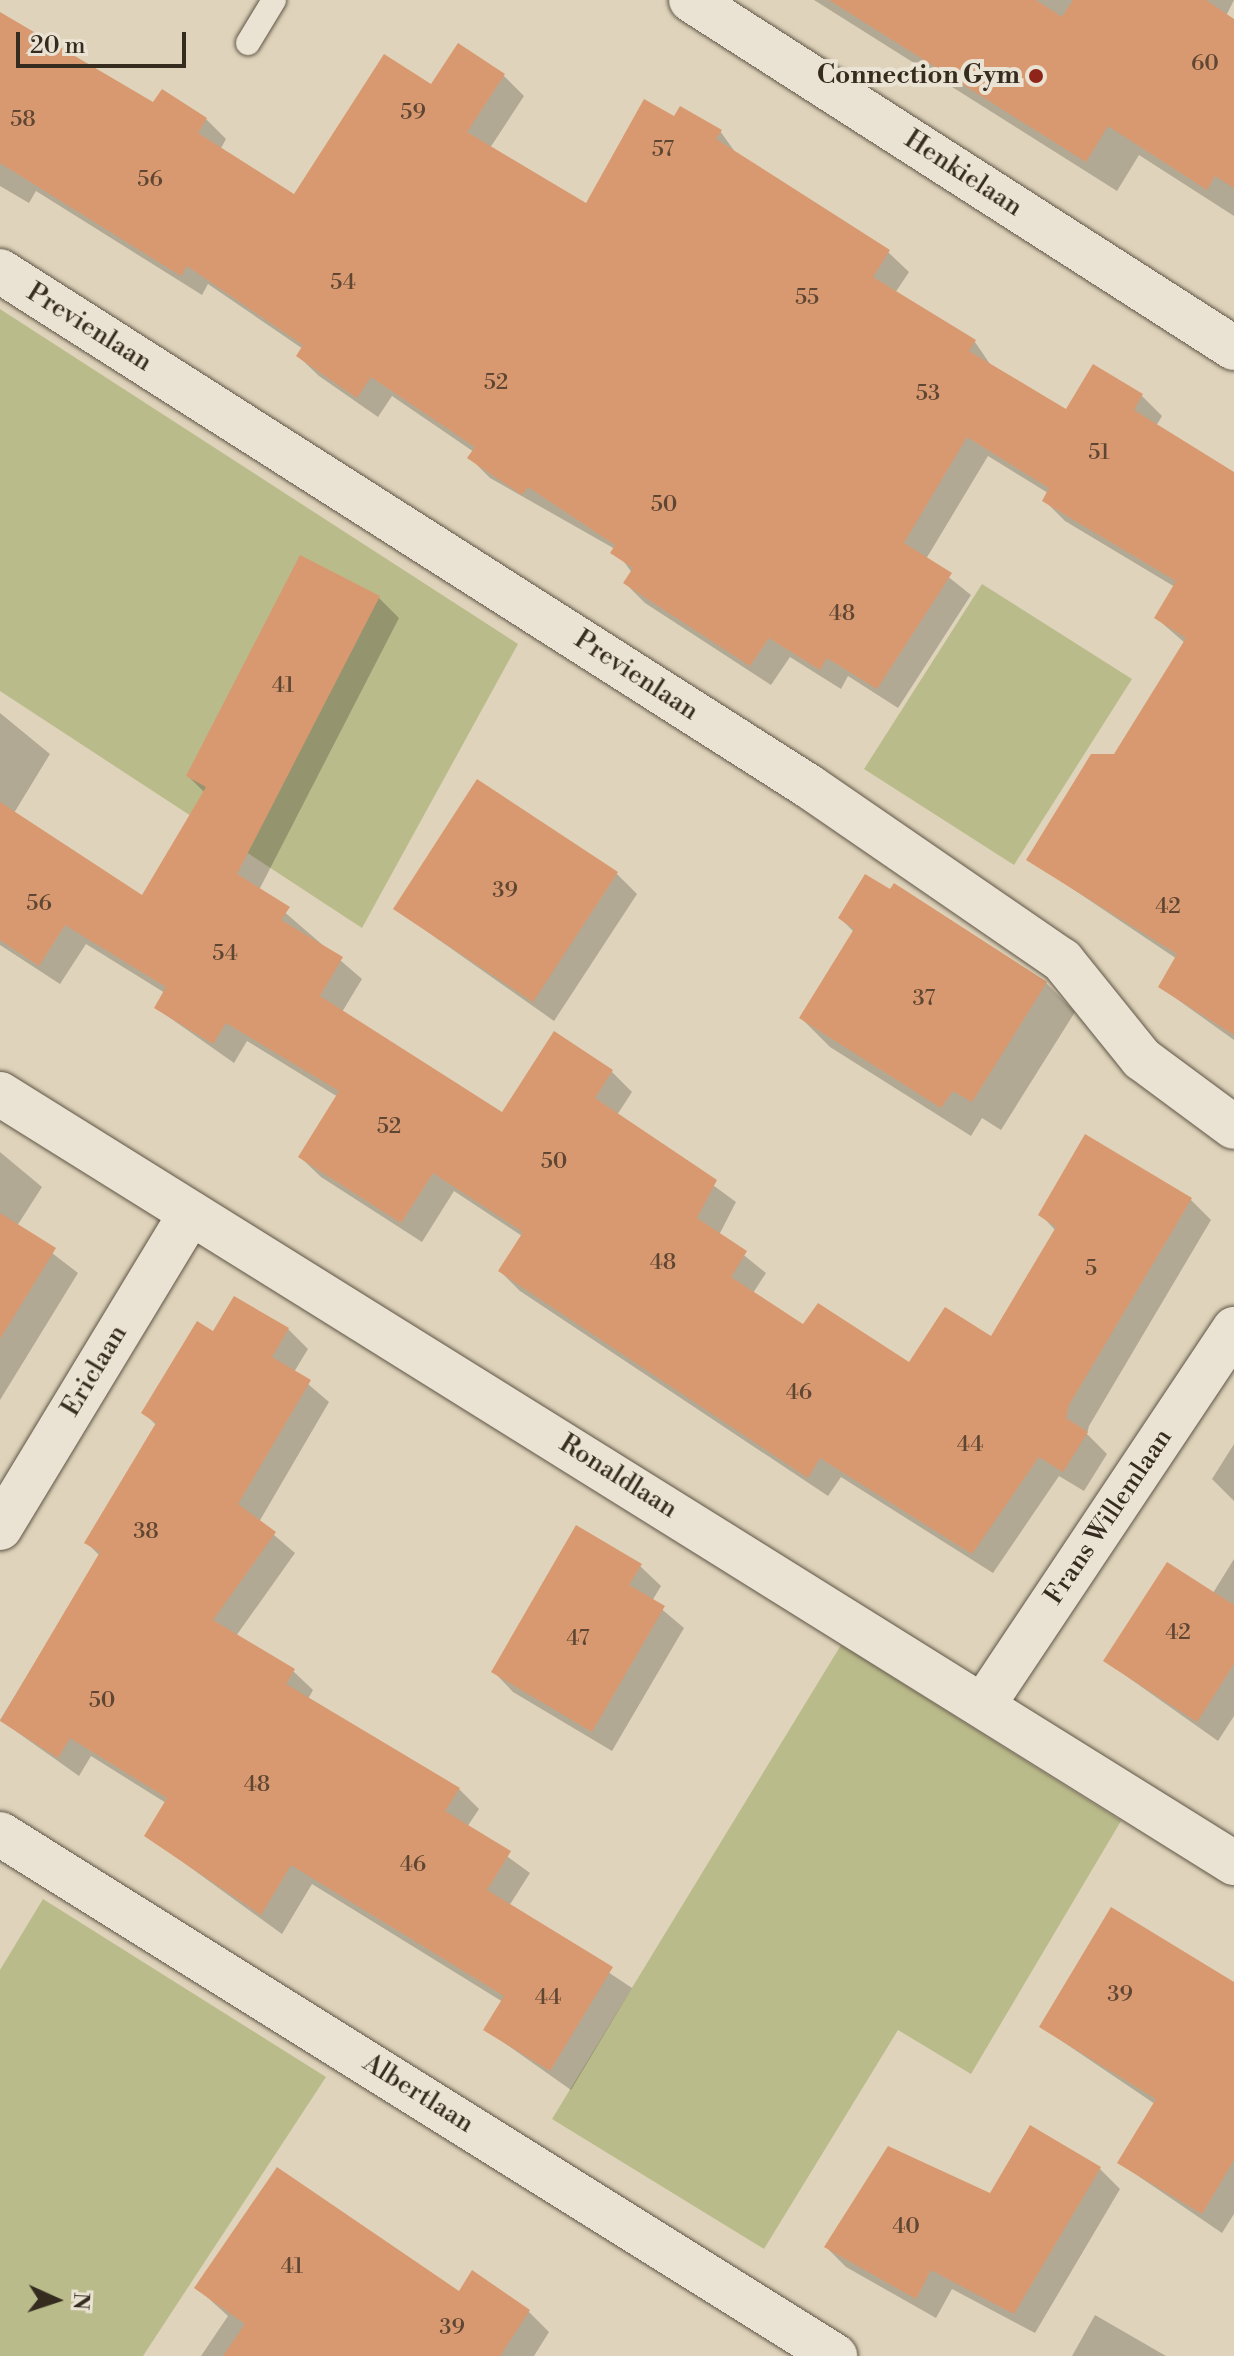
<!DOCTYPE html>
<html>
<head>
<meta charset="utf-8">
<style>
  body { margin:0 }
  #map { position:relative; width:1234px; height:2356px; overflow:hidden; background:#dfd4bb; font-family:"Libre Bodoni",serif }
  div>[style] { position:absolute }
  [style*='--x'] { left:calc(var(--x)*1px); top:calc(var(--y)*1px); width:calc(var(--w)*1px); rotate:calc(var(--a)*1deg) }
  .green>* { inset:0; background:#babb8b }
  .shadow>* { inset:0; background:#0003 }
  .building>* { inset:0; background:#d99970 }
  .roads { filter:drop-shadow(0 0 2px #605546) drop-shadow(0 0 2px #605546) }
  .service>* { height:24px; margin:-12px; padding:0 12px; transform-origin:12px; border-radius:12px; background:#eae3d3 }
  .minor>* { height:44px; margin:-22px; padding:0 22px; transform-origin:22px; border-radius:22px; background:#eae3d3 }
  .dots>* { width:22px; height:22px; translate:-50% -50%; box-sizing:border-box; border:4px solid #eae3d3; border-radius:50% }
  span { translate:-50% -50%; white-space:nowrap; text-align:center; line-height:1.15; -webkit-text-stroke:8px #eae3d3; paint-order:stroke }
  .number-label { font-size:22px; color:#5e4633 }
  .number-label span { -webkit-text-stroke-width:0 }
  .poi-label { font-size:26px; color:#352b1f; font-weight:700 }
  .right { translate:-100% -50%; text-align:right }
  .street-label { font-size:26px; color:#352b1f }
  .north { position:absolute; left:16px; top:2260px; width:80px; height:80px; -webkit-text-stroke:6px #eae3d3; paint-order:stroke; rotate:93deg; font-size:22px; font-weight:700; line-height:32px; text-align:center; color:#352b1f }
  .north::after { content:''; display:block; margin:auto; width:28px; height:36px; background:#352b1f; clip-path:polygon(50% 0,100% 100%,50% 72%,0 100%) }
  .scale { position:absolute; left:16px; top:32px; width:170px; height:36px; box-sizing:border-box; border:4px solid #352b1f; border-top:0; padding-left:10px; font-size:24px; line-height:28px; white-space:nowrap; color:#352b1f; -webkit-text-stroke:6px #eae3d3; paint-order:stroke }
</style>
</head>
<body>
<div id="map">
  <div class="green">
    <div style="clip-path:polygon(0 309px,518px 644px,362px 928px,0 691px)"></div>
    <div style="clip-path:polygon(982px 584px,1132px 679px,1014px 865px,864px 769px)"></div>
    <div style="clip-path:polygon(841px 1645px,1121px 1821px,971px 2074px,898px 2030px,764px 2249px,552px 2119px)"></div>
    <div style="clip-path:polygon(43px 1899px,326px 2077px,143px 2356px,0 2356px,0 1970px)"></div>
  </div>
  <div class="shadow">
    <div style="clip-path:polygon(814px 0,1234px 0,1226px 16px,1234px 21px,1234px 216px,1139px 155px,1117px 191px)"></div>
    <div style="clip-path:polygon(0 14px,154px 104px,206px 119px,226px 139px,220px 150px,295px 197px,432px 87px,504px 76px,524px 96px,490px 148px,587px 206px,675px 118px,720px 131px,738px 156px,888px 252px,909px 272px,895px 293px,975px 342px,992px 367px,1067px 412px,1142px 396px,1162px 416px,1156px 426px,1234px 483px,1234px 1040px,1160px 987px,1177px 959px,1028px 859px,1115px 756px,1185px 643px,1156px 618px,1175px 587px,1065px 521px,1044px 500px,1048px 493px,988px 456px,926px 559px,971px 595px,898px 708px,848px 676px,841px 689px,790px 657px,771px 685px,645px 603px,625px 583px,632px 573px,615px 549px,490px 478px,470px 458px,474px 452px,392px 396px,378px 417px,319px 376px,298px 356px,303px 349px,208px 284px,202px 295px,36px 191px,29px 203px,0 186px)"></div>
    <div style="clip-path:polygon(379px 598px,399px 618px,259px 890px,362px 979px,342px 1012px,502px 1114px,612px 1072px,632px 1092px,617px 1115px,736px 1202px,719px 1235px,766px 1273px,753px 1293px,804px 1327px,909px 1364px,991px 1339px,1056px 1231px,1041px 1215px,1191px 1200px,1211px 1220px,1089px 1426px,1087px 1434px,1107px 1454px,1084px 1491px,1059px 1476px,993px 1573px,841px 1477px,828px 1496px,520px 1291px,500px 1271px,522px 1236px,454px 1191px,422px 1242px,321px 1177px,300px 1157px,338px 1097px,247px 1041px,234px 1063px,156px 1008px,165px 993px,86px 944px,60px 984px,0 945px,0 713px,50px 754px,14px 813px,142px 897px,205px 793px,188px 776px)"></div>
    <div style="clip-path:polygon(617px 874px,637px 894px,554px 1021px,395px 909px)"></div>
    <div style="clip-path:polygon(895px 886px,1046px 983px,1075px 1012px,1001px 1130px,982px 1118px,971px 1136px,830px 1047px,801px 1018px,854px 932px,840px 918px)"></div>
    <div style="clip-path:polygon(0 1152px,42px 1187px,17px 1226px,78px 1273px,0 1400px)"></div>
    <div style="clip-path:polygon(288px 1329px,308px 1349px,294px 1372px,329px 1402px,259px 1522px,295px 1553px,236px 1636px,293px 1671px,313px 1690px,308px 1699px,459px 1789px,479px 1809px,467px 1827px,530px 1873px,509px 1906px,632px 1988px,571px 2090px,486px 2030px,503px 2002px,312px 1884px,282px 1934px,147px 1836px,166px 1803px,91px 1756px,79px 1776px,0 1720px,100px 1556px,87px 1543px,157px 1426px,144px 1413px,214px 1334px)"></div>
    <div style="clip-path:polygon(1234px 1444px,1234px 1501px,1212px 1479px)"></div>
    <div style="clip-path:polygon(1234px 1559px,1234px 1716px,1218px 1741px,1105px 1661px,1213px 1593px)"></div>
    <div style="clip-path:polygon(640px 1566px,661px 1586px,652px 1601px,684px 1628px,612px 1751px,513px 1692px,493px 1671px)"></div>
    <div style="clip-path:polygon(1234px 2008px,1234px 2214px,1222px 2233px,1119px 2163px,1155px 2104px,1041px 2027px)"></div>
    <div style="clip-path:polygon(1100px 2169px,1120px 2189px,1035px 2333px,952px 2289px,936px 2318px,846px 2267px,826px 2247px)"></div>
    <div style="clip-path:polygon(196px 2287px,460px 2294px,529px 2312px,549px 2332px,534px 2356px,201px 2356px,228px 2316px)"></div>
    <div style="clip-path:polygon(1095px 2315px,1166px 2356px,1072px 2356px)"></div>
  </div>
  <div class="building">
    <div style="clip-path:polygon(829px 0,1036px 0,1062px 17px,1073px 0,1206px 0,1234px 19px,1234px 188px,1215px 176px,1207px 190px,1108px 126px,1086px 162px)"></div>
    <div style="clip-path:polygon(0 12px,153px 102px,162px 89px,207px 118px,198px 133px,294px 194px,384px 54px,431px 84px,458px 43px,505px 74px,467px 132px,586px 203px,644px 99px,674px 116px,680px 106px,722px 130px,716px 139px,890px 250px,873px 277px,976px 340px,969px 351px,1066px 409px,1093px 364px,1143px 394px,1134px 410px,1234px 472px,1234px 1035px,1158px 987px,1177px 954px,1026px 860px,1091px 754px,1114px 754px,1186px 638px,1154px 618px,1176px 581px,1042px 501px,1049px 488px,967px 437px,904px 543px,952px 573px,877px 689px,827px 658px,820px 670px,769px 638px,750px 666px,623px 583px,633px 568px,610px 553px,615px 545px,528px 487px,522px 495px,467px 458px,475px 447px,371px 377px,357px 398px,296px 356px,303px 345px,187px 266px,181px 276px,0 163px)"></div>
    <div style="clip-path:polygon(300px 555px,380px 596px,237px 874px,290px 907px,281px 920px,343px 957px,320px 996px,502px 1112px,554px 1031px,613px 1070px,595px 1098px,717px 1180px,697px 1218px,747px 1251px,731px 1277px,803px 1324px,818px 1303px,909px 1362px,945px 1307px,991px 1336px,1056px 1227px,1038px 1215px,1085px 1134px,1192px 1198px,1069px 1405px,1066px 1418px,1088px 1432px,1063px 1472px,1039px 1457px,972px 1554px,820px 1458px,808px 1478px,498px 1271px,523px 1232px,433px 1173px,401px 1223px,298px 1157px,339px 1091px,226px 1023px,213px 1044px,154px 1008px,166px 987px,65px 925px,39px 966px,0 940px,0 802px,142px 895px,206px 787px,186px 776px)"></div>
    <div style="clip-path:polygon(477px 779px,618px 872px,533px 1002px,393px 909px)"></div>
    <div style="clip-path:polygon(865px 874px,890px 889px,894px 883px,1047px 982px,972px 1102px,953px 1091px,941px 1108px,799px 1018px,854px 929px,838px 918px)"></div>
    <div style="clip-path:polygon(0 1213px,56px 1248px,0 1339px)"></div>
    <div style="clip-path:polygon(234px 1296px,289px 1328px,272px 1357px,311px 1380px,238px 1504px,276px 1532px,213px 1620px,295px 1669px,286px 1684px,460px 1788px,445px 1811px,511px 1851px,487px 1890px,613px 1967px,550px 2071px,483px 2030px,504px 1996px,291px 1865px,261px 1915px,144px 1836px,167px 1798px,70px 1738px,58px 1758px,0 1721px,100px 1552px,84px 1543px,156px 1423px,141px 1413px,197px 1321px,213px 1331px)"></div>
    <div style="clip-path:polygon(576px 1525px,642px 1564px,629px 1585px,665px 1606px,592px 1732px,491px 1672px)"></div>
    <div style="clip-path:polygon(1167px 1562px,1234px 1605px,1234px 1664px,1197px 1722px,1103px 1661px)"></div>
    <div style="clip-path:polygon(1111px 1907px,1234px 1982px,1234px 2160px,1202px 2214px,1117px 2163px,1156px 2099px,1039px 2027px)"></div>
    <div style="clip-path:polygon(1030px 2125px,1101px 2167px,1014px 2314px,931px 2270px,916px 2299px,824px 2247px,888px 2146px,990px 2193px)"></div>
    <div style="clip-path:polygon(277px 2167px,459px 2291px,472px 2270px,530px 2310px,500px 2356px,223px 2356px,245px 2324px,194px 2288px)"></div>
  </div>
  <div class="roads">
    <div class="service">
      <div style="--x:248;--y:43;--w:50;--a:-58.8"></div>
    </div>
    <div class="minor">
      <div style="--x:691;--y:0;--w:645;--a:32.66"></div>
      <div style="--x:0;--y:271;--w:960;--a:32.5"></div>
      <div style="--x:810;--y:787;--w:306;--a:34.5"></div>
      <div style="--x:1062;--y:960;--w:127;--a:51.1"></div>
      <div style="--x:1142;--y:1059;--w:114;--a:36.5"></div>
      <div style="--x:0;--y:1094;--w:1454;--a:31.93"></div>
      <div style="--x:0;--y:1528;--w:368;--a:-58.8"></div>
      <div style="--x:984;--y:1704;--w:451;--a:-56.3"></div>
      <div style="--x:0;--y:1834;--w:985;--a:32.01"></div>
    </div>
  </div>
  <div class="dots">
    <div style="left:1036px;top:76px;background:#8f2418"></div>
  </div>
  <div class="number-label">
    <span style="left:1205px;top:64px">60</span>
    <span style="left:413px;top:113px">59</span>
    <span style="left:23px;top:120px">58</span>
    <span style="left:663px;top:150px">57</span>
    <span style="left:150px;top:180px">56</span>
    <span style="left:343px;top:283px">54</span>
    <span style="left:807px;top:298px">55</span>
    <span style="left:496px;top:383px">52</span>
    <span style="left:928px;top:394px">53</span>
    <span style="left:1099px;top:453px">51</span>
    <span style="left:664px;top:505px">50</span>
    <span style="left:842px;top:614px">48</span>
    <span style="left:283px;top:686px">41</span>
    <span style="left:505px;top:891px">39</span>
    <span style="left:39px;top:904px">56</span>
    <span style="left:1168px;top:907px">42</span>
    <span style="left:225px;top:954px">54</span>
    <span style="left:924px;top:999px">37</span>
    <span style="left:389px;top:1127px">52</span>
    <span style="left:554px;top:1162px">50</span>
    <span style="left:663px;top:1263px">48</span>
    <span style="left:1091px;top:1269px">5</span>
    <span style="left:799px;top:1393px">46</span>
    <span style="left:970px;top:1445px">44</span>
    <span style="left:146px;top:1532px">38</span>
    <span style="left:1178px;top:1633px">42</span>
    <span style="left:578px;top:1639px">47</span>
    <span style="left:102px;top:1701px">50</span>
    <span style="left:257px;top:1785px">48</span>
    <span style="left:413px;top:1865px">46</span>
    <span style="left:1120px;top:1995px">39</span>
    <span style="left:548px;top:1998px">44</span>
    <span style="left:906px;top:2227px">40</span>
    <span style="left:292px;top:2267px">41</span>
    <span style="left:452px;top:2328px">39</span>
  </div>
  <div class="poi-label">
    <span class="right" style="left:1020px;top:76px">Connection Gym</span>
  </div>
  <div class="street-label">
    <span style="left:963px;top:174px;rotate:33deg">Henkielaan</span>
    <span style="left:89px;top:328px;rotate:32deg">Previenlaan</span>
    <span style="left:636px;top:676px;rotate:33deg">Previenlaan</span>
    <span style="left:95px;top:1371px;rotate:-59deg">Ericlaan</span>
    <span style="left:618px;top:1477px;rotate:32deg">Ronaldlaan</span>
    <span style="left:1109px;top:1517px;rotate:-56deg">Frans Willemlaan</span>
    <span style="left:418px;top:2094px;rotate:32deg">Albertlaan</span>
  </div>
  <div class="north">N</div>
  <div class="scale">20 m</div>
</div>
</body>
</html>
